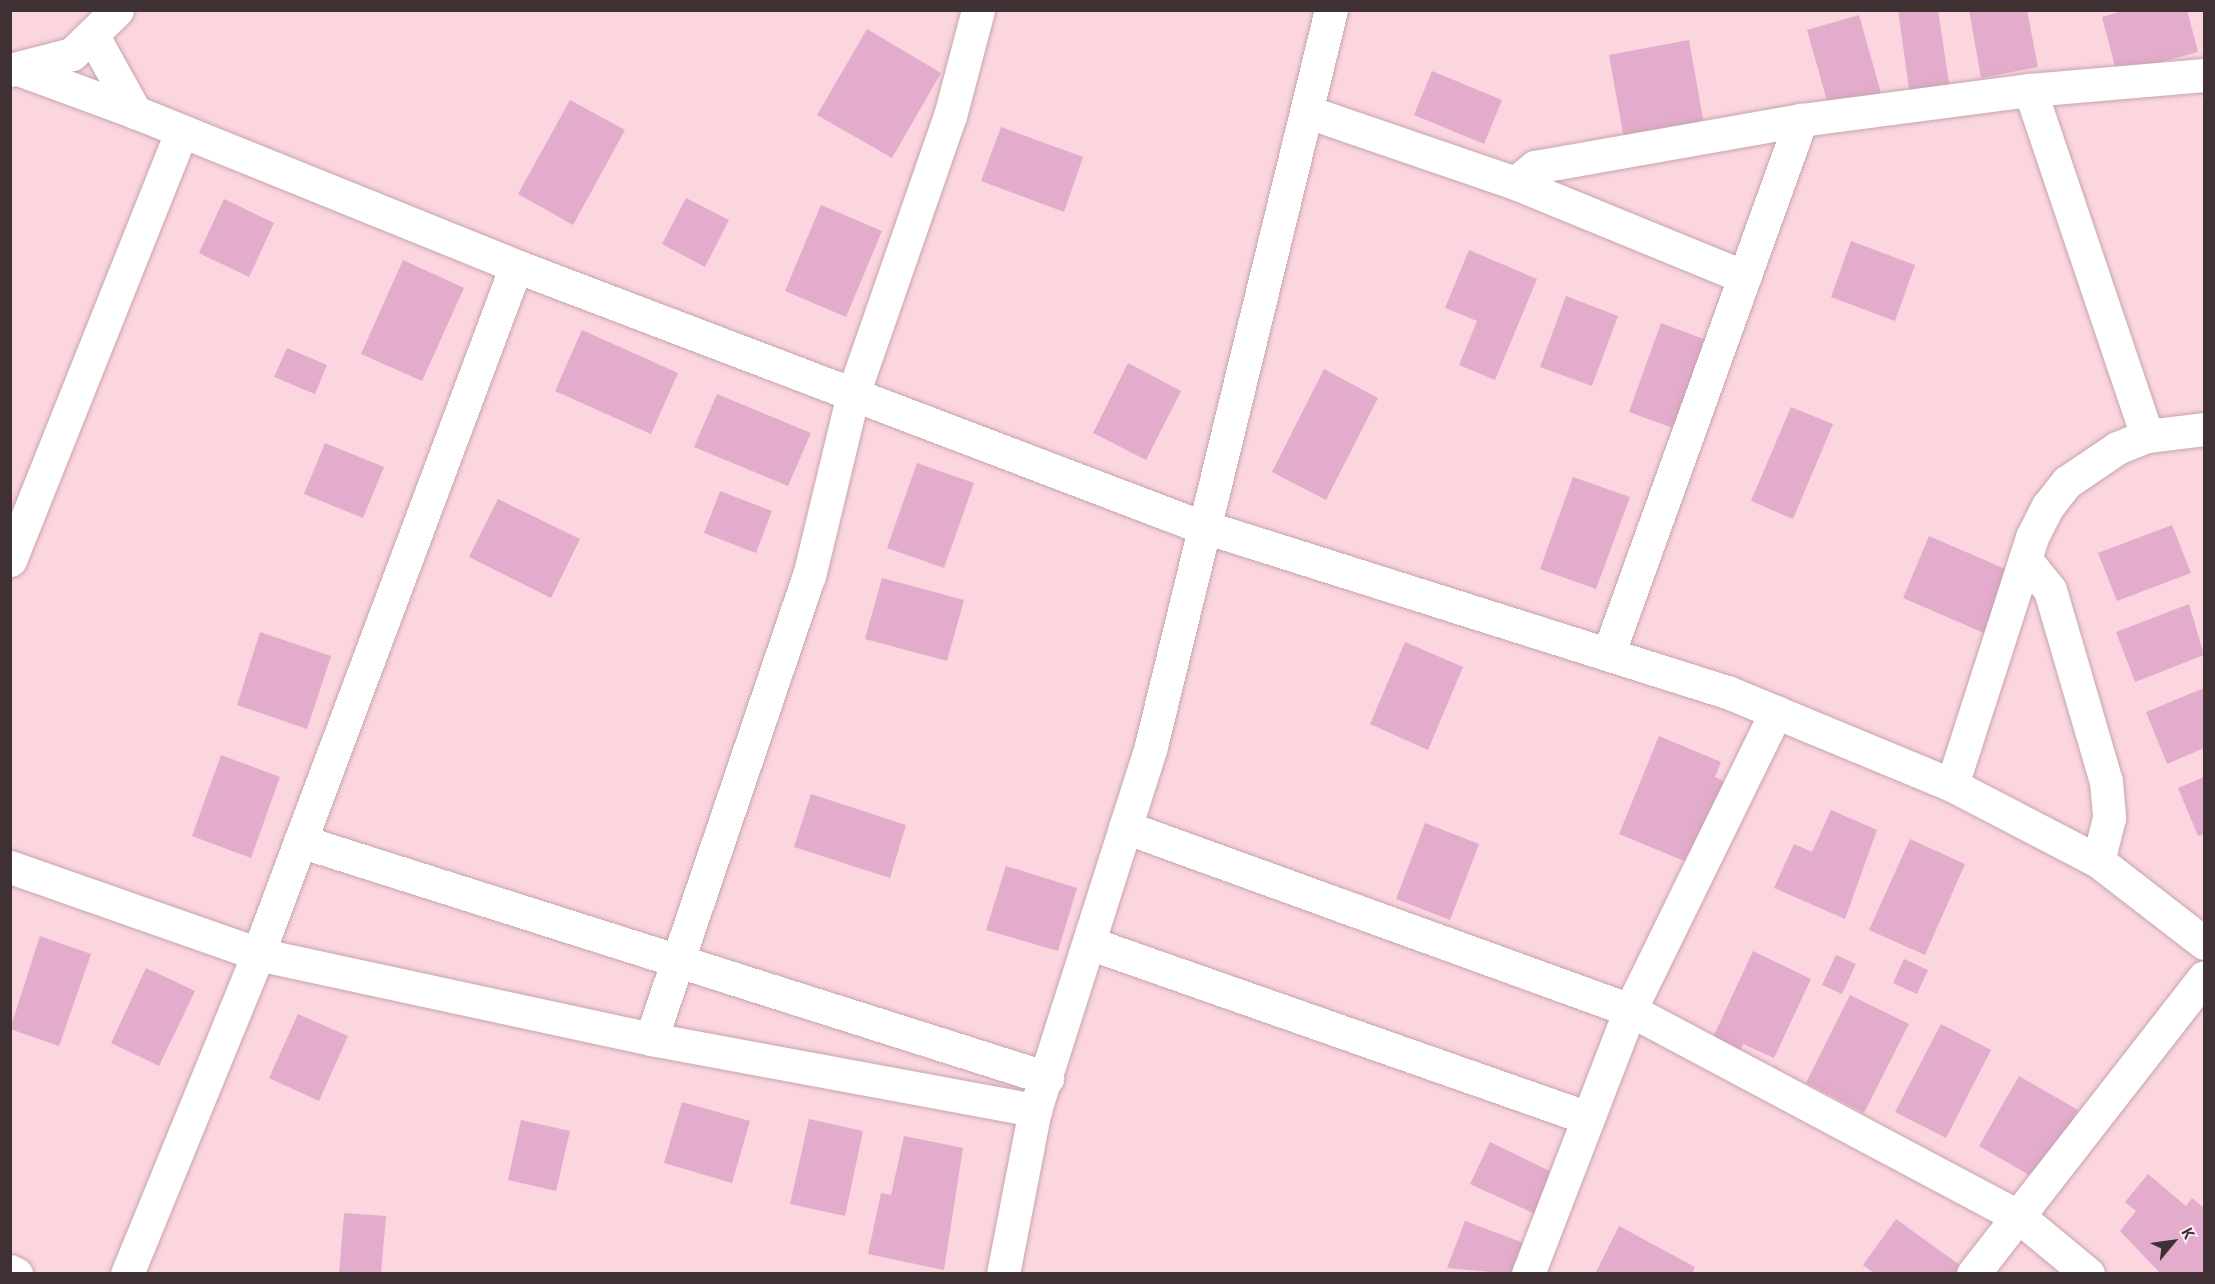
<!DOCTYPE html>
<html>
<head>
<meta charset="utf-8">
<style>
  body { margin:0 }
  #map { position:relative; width:2215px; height:1284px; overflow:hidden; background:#fbd6df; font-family:"PT Sans",sans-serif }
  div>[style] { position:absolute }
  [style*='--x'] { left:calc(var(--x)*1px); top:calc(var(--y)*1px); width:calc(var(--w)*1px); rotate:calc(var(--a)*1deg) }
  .building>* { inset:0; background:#e3abcc }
  .roads { filter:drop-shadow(0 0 2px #c7a5ad) drop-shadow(0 0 2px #c7a5ad) }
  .minor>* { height:33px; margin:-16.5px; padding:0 16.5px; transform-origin:16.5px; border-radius:16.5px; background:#fff }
  .trunk>* { height:33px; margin:-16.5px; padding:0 16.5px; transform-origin:16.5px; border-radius:16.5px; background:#fff }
  span { translate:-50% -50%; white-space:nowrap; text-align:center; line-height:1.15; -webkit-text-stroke:4.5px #ffe8ed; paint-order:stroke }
  .frame { position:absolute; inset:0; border:12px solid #3e3033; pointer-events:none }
  .north { position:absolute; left:2143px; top:1212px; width:60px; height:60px; -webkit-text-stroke:4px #ffe8ed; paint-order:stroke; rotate:61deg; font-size:16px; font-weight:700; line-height:24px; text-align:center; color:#3e3033 }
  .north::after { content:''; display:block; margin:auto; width:21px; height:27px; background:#3e3033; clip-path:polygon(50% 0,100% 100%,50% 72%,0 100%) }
</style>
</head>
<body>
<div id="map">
  <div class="building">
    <div style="clip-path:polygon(1898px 10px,1938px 10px,1950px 90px,1910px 96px)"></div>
    <div style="clip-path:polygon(1969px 10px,2027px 10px,2038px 67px,1981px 78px)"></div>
    <div style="clip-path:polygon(2126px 10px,2187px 10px,2198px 52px,2117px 74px,2102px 17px)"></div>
    <div style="clip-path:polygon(1859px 15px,1881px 93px,1829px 108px,1807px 30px)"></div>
    <div style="clip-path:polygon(867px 29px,941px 73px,892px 158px,817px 115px)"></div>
    <div style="clip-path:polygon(1689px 40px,1706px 136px,1626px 150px,1609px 55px)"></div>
    <div style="clip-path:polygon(1432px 71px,1502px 100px,1484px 144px,1414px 115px)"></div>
    <div style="clip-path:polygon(570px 100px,625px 130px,573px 225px,518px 194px)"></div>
    <div style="clip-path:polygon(1001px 127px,1083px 157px,1064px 212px,981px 181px)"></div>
    <div style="clip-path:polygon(686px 198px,729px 220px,705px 267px,662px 244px)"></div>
    <div style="clip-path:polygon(224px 199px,274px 223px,249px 277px,199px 253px)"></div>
    <div style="clip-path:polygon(821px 205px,882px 231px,846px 317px,785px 291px)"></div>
    <div style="clip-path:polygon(1851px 241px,1915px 265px,1895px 321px,1831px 297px)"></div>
    <div style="clip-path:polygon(1469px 250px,1537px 279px,1495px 380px,1459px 365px,1477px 321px,1445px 308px)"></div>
    <div style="clip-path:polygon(403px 260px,464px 288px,422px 381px,361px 354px)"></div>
    <div style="clip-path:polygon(1566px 296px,1618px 316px,1592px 386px,1540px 367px)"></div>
    <div style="clip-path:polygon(1661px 323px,1714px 343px,1681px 431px,1629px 412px)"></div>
    <div style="clip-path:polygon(582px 330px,678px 373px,651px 434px,555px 391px)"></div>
    <div style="clip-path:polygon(287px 348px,327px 365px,315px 394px,274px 377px)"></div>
    <div style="clip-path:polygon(1128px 363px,1181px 391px,1146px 460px,1093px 433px)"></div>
    <div style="clip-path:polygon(1324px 369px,1378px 398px,1326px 500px,1272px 472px)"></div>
    <div style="clip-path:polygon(717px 394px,811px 433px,788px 486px,694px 447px)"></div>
    <div style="clip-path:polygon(1791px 407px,1833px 424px,1793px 519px,1751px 501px)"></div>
    <div style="clip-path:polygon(325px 443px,384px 467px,363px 518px,304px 494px)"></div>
    <div style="clip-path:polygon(917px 463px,974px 483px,944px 568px,887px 548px)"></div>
    <div style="clip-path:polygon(1573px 477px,1630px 497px,1596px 589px,1540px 569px)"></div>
    <div style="clip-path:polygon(720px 491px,772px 511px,756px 553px,704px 533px)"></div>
    <div style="clip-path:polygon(498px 499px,580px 539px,551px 598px,469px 557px)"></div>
    <div style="clip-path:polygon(2172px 525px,2191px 573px,2117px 601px,2098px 553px)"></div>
    <div style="clip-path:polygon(1929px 536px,2010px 571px,1984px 633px,1903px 598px)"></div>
    <div style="clip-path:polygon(882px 578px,964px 600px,947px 661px,865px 639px)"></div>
    <div style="clip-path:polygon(2189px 604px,2204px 655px,2135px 682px,2116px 632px)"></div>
    <div style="clip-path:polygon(260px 632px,331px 656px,307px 729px,237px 705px)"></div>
    <div style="clip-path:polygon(1405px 642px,1463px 667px,1428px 750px,1370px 724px)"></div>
    <div style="clip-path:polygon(2204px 688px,2204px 748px,2167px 764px,2146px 712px)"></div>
    <div style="clip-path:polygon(1659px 736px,1721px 762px,1715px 777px,1728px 783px,1694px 865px,1619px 834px)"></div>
    <div style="clip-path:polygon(221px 755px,280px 777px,251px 858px,192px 836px)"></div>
    <div style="clip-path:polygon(2204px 777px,2204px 834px,2198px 836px,2178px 788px)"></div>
    <div style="clip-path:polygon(811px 794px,906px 825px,890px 878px,794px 847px)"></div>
    <div style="clip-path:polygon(1831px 810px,1877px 830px,1845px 919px,1774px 888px,1794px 844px,1812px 852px)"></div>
    <div style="clip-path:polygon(1425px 823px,1479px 844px,1450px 920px,1396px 899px)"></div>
    <div style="clip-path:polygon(1910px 839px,1965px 864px,1925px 955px,1869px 930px)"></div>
    <div style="clip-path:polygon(1006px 866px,1077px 888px,1058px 951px,986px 930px)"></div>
    <div style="clip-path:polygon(40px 936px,91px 954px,59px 1046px,10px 1029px)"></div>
    <div style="clip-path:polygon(1753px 951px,1811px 979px,1774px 1058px,1743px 1044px,1735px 1061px,1708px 1048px)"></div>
    <div style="clip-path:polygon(1836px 955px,1856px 964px,1842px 994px,1822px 985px)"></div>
    <div style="clip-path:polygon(1904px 959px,1928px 970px,1917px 994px,1893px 983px)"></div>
    <div style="clip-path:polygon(146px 968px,195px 991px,159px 1066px,111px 1043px)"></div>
    <div style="clip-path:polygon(1850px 995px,1909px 1024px,1864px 1113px,1806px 1083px)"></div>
    <div style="clip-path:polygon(298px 1014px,348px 1036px,319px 1101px,269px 1078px)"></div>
    <div style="clip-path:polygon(1941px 1024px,1991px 1050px,1946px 1138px,1895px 1112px)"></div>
    <div style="clip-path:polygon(2019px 1076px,2078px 1110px,2038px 1180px,1979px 1146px)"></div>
    <div style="clip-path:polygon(682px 1102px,750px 1121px,732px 1183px,664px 1163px)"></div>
    <div style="clip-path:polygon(809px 1119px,863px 1131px,845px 1216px,790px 1204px)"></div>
    <div style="clip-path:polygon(521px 1120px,570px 1131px,556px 1191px,508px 1180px)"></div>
    <div style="clip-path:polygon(904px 1136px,963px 1148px,944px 1270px,868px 1254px,881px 1193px,891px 1195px)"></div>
    <div style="clip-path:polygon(1490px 1142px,1554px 1173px,1535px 1214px,1470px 1184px)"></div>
    <div style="clip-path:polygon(2148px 1174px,2186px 1206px,2192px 1198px,2204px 1208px,2204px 1274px,2161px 1274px,2120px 1231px,2136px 1211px,2125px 1202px)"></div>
    <div style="clip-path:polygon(344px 1213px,386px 1216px,381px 1274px,339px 1274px)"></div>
    <div style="clip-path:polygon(1896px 1219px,1961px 1266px,1956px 1274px,1875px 1274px,1863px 1265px)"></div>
    <div style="clip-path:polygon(1465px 1221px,1524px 1243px,1512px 1274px,1447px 1268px)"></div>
    <div style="clip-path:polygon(1619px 1226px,1695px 1267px,1692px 1274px,1595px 1274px)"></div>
  </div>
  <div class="roads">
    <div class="minor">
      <div style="--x:94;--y:38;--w:85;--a:61"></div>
      <div style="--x:135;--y:112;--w:411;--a:22"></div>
      <div style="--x:516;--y:266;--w:720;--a:20.83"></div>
      <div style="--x:1189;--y:522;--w:567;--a:17.54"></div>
      <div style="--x:1730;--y:693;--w:240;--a:22.5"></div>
      <div style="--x:1952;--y:785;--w:165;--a:27.5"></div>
      <div style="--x:2098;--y:861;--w:134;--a:37.7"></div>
      <div style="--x:21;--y:70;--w:121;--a:20.2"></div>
      <div style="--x:2030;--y:90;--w:365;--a:71.3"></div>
      <div style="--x:1308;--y:112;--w:219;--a:18.9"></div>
      <div style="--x:1515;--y:183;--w:248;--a:22.3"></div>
      <div style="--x:1515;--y:183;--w:26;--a:-39"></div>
      <div style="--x:1535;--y:167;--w:270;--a:-10"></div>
      <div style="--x:1801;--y:120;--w:231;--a:-7.5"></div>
      <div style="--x:2030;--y:90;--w:175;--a:-4.9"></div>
      <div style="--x:2025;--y:559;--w:40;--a:51"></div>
      <div style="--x:2050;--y:590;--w:199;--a:73.7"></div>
      <div style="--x:2106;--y:781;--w:37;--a:85"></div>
      <div style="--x:2109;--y:818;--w:44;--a:104.3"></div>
      <div style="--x:10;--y:560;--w:462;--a:-68.2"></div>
      <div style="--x:1609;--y:652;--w:566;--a:-70.16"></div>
      <div style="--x:1952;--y:785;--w:261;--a:-72.1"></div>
      <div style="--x:2032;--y:537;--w:35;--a:-63"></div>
      <div style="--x:2048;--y:506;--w:31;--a:-52"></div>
      <div style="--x:2067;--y:482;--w:60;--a:-34.2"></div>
      <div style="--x:2117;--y:448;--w:32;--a:-22"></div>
      <div style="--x:2147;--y:436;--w:57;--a:-7"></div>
      <div style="--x:1125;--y:827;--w:537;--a:19.92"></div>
      <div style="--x:1630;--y:1010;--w:439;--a:28"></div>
      <div style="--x:2018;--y:1216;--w:91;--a:39.6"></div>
      <div style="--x:300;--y:841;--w:784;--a:17.6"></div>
      <div style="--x:10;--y:867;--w:263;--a:19.3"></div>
      <div style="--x:258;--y:954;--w:402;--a:12.2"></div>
      <div style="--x:651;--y:1039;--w:391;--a:10.5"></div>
      <div style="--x:1089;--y:943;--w:529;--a:19.33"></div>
      <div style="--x:651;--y:1039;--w:489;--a:-71.2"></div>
      <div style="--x:809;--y:576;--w:187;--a:-76.4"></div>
      <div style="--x:853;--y:394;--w:294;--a:-70.8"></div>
      <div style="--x:950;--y:116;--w:110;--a:-75.2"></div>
      <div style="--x:10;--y:1271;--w:7;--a:27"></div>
      <div style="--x:127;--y:1274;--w:346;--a:-67.7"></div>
      <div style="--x:258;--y:954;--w:735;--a:-69.44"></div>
      <div style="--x:1003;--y:1274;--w:167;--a:-79"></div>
      <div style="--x:1035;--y:1110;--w:382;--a:-72.3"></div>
      <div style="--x:1151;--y:746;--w:758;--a:-76.26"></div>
      <div style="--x:1528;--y:1274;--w:283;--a:-68.9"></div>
      <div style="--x:1630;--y:1010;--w:332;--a:-63.9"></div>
      <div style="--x:1973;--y:1274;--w:376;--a:-52.1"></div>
    </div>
    <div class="trunk">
      <div style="--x:10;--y:70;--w:64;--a:-14.5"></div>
      <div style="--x:72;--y:54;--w:63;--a:-44.4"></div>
    </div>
  </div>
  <div class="frame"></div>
  <div class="north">K</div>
</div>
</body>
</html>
